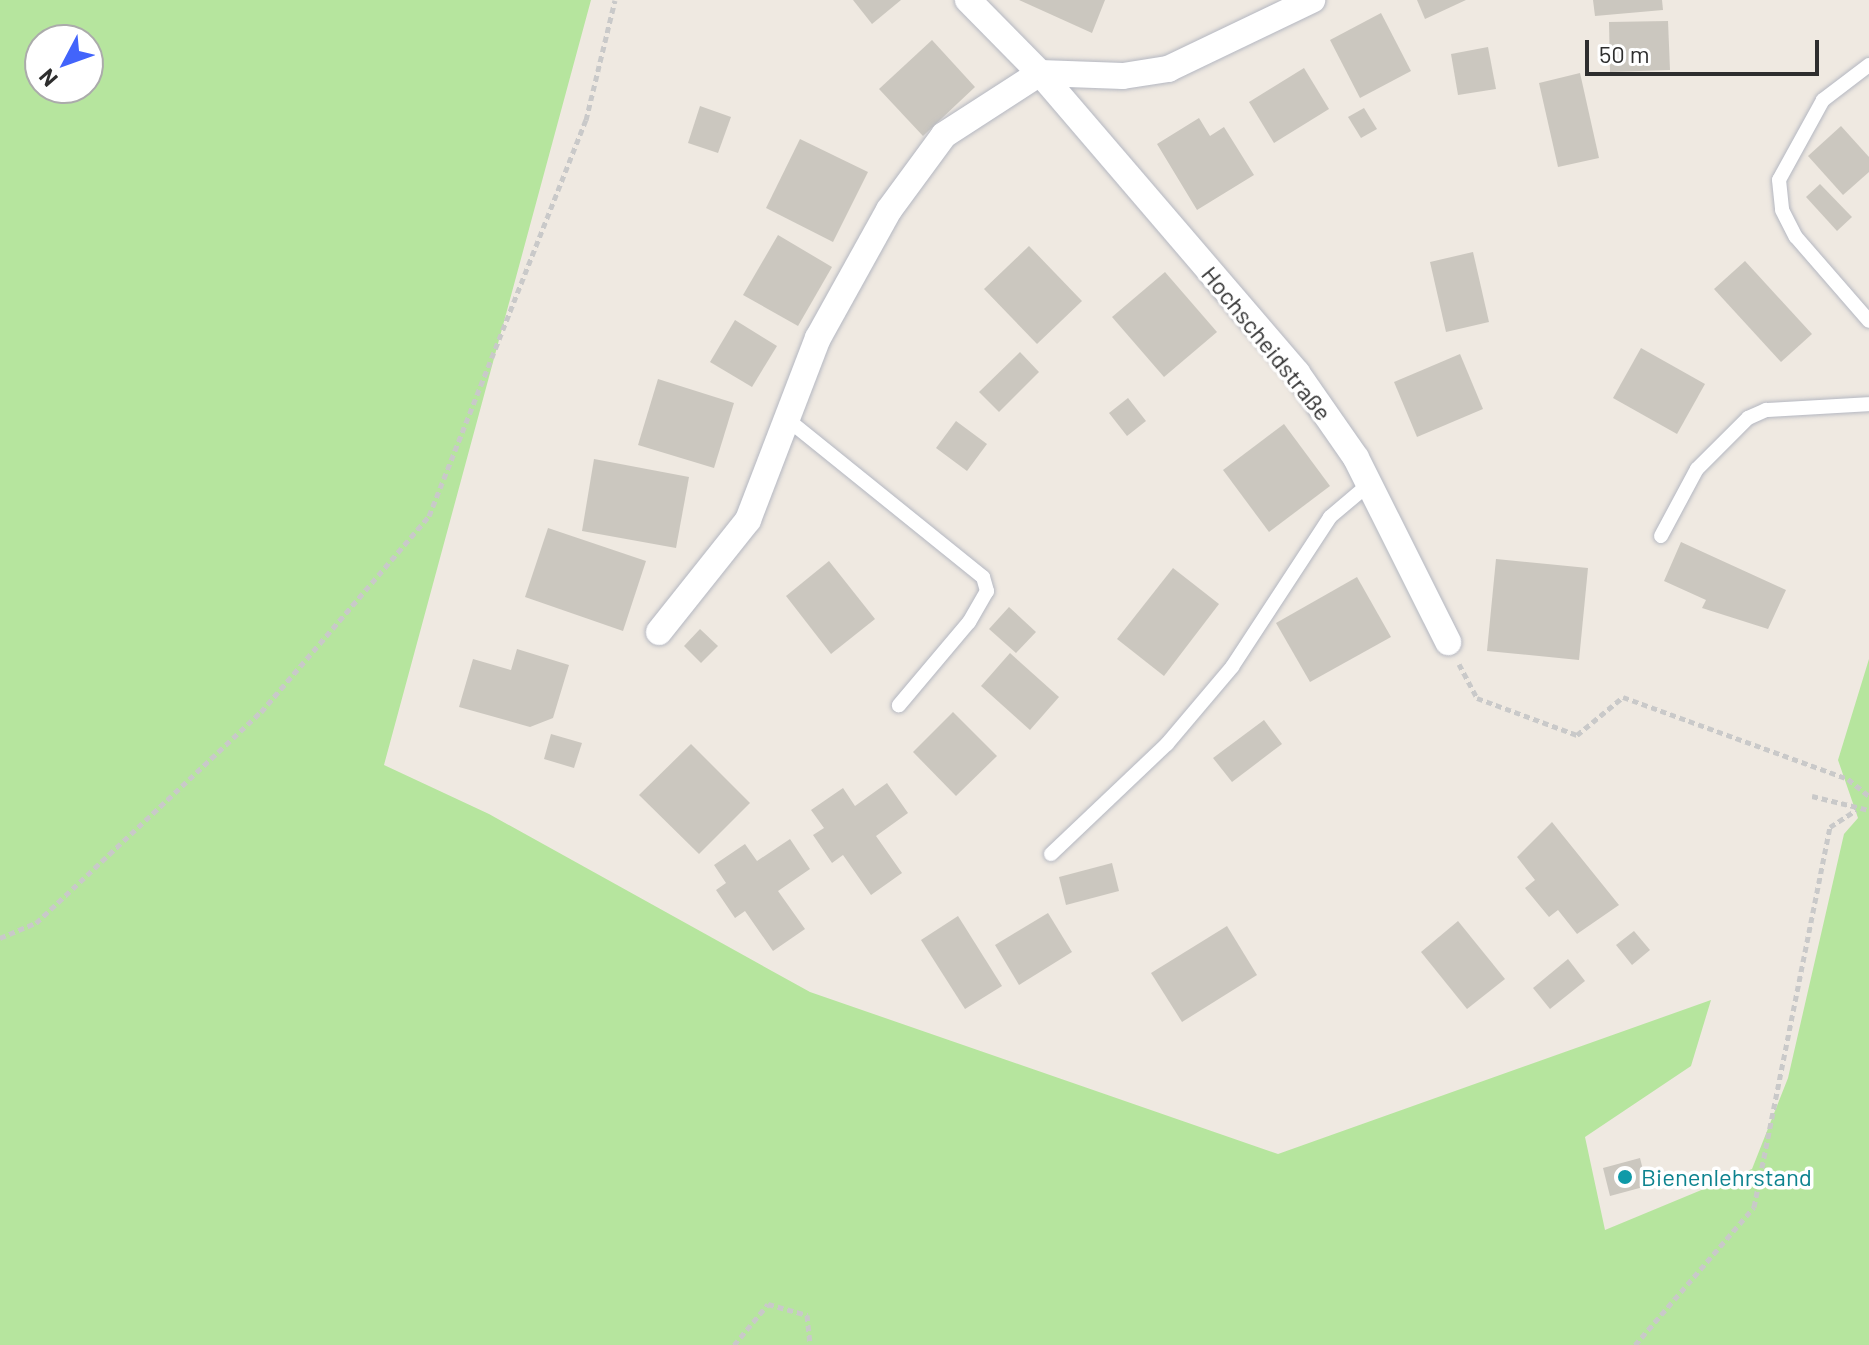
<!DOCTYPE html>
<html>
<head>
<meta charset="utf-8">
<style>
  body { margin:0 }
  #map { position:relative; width:1869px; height:1345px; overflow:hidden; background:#efe9e1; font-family:Barlow,sans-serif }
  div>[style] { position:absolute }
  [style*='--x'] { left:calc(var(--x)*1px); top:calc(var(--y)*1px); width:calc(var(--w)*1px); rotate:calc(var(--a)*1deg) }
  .green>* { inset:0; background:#b6e59e }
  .building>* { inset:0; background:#cbc7bf }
  .path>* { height:5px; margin-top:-2.5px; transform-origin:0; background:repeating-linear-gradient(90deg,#c9c9c9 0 6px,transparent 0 10px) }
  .roads { filter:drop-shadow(0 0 2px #b4b7c1) drop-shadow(0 0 2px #b4b7c1) }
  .lane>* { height:14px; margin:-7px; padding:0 7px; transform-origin:7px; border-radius:7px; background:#fff }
  .street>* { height:26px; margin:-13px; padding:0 13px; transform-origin:13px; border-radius:13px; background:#fff }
  .dots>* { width:22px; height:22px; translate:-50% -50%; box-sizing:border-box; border:4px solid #fff; border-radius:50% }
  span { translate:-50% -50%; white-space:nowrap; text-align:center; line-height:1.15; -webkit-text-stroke:7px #fff; paint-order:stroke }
  .street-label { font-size:24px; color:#2e2e2e }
  .culture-label { font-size:24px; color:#0d838f }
  .left { translate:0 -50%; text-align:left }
  .north { position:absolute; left:24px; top:24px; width:80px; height:80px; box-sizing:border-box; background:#fff; border:2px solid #ababab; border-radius:50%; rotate:229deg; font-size:22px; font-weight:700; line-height:32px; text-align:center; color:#2e2e2e }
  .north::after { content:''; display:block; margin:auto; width:28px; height:36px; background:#4264fb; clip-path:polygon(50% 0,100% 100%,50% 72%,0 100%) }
  .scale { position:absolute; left:1585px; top:40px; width:234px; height:36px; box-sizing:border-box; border:4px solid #2e2e2e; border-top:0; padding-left:10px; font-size:24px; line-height:28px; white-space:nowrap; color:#2e2e2e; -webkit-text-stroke:6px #fff; paint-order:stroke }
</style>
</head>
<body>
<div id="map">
  <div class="green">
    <div style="clip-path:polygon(evenodd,0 0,591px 0,384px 765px,489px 814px,810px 992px,1278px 1154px,1711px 1000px,1691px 1066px,1585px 1137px,1605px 1230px,1752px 1169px,1788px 1078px,1844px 834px,1858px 818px,1838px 760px,1869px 659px,1869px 1345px,0 1345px,0 0,40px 40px,88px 40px,88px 88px,40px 88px,40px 40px)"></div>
  </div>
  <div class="building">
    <div style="clip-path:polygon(853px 0,901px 0,872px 24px)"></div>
    <div style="clip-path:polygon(1019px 0,1105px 0,1092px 33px)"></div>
    <div style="clip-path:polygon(1417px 0,1466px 0,1425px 19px)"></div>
    <div style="clip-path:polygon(1593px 0,1662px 0,1663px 10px,1595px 16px)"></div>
    <div style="clip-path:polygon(1381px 13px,1411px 71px,1360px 98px,1330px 40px)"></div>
    <div style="clip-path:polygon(1668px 21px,1670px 70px,1610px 72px,1609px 22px)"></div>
    <div style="clip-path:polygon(932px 40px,975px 87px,923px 136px,879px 89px)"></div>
    <div style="clip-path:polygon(1488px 47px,1496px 89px,1458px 95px,1451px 54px)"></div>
    <div style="clip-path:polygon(1304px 68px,1329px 109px,1274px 143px,1249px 102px)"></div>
    <div style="clip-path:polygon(1580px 73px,1599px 158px,1558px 167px,1539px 83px)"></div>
    <div style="clip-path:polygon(700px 106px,731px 117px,718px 153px,688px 143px)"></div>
    <div style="clip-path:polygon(1364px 108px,1377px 129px,1361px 138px,1348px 117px)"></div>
    <div style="clip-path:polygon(1199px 118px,1210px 136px,1224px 127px,1254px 175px,1197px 210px,1157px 144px)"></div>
    <div style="clip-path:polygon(1841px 126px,1869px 157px,1869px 172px,1843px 195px,1808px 156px)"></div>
    <div style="clip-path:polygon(800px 139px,868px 172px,833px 242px,766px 208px)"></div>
    <div style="clip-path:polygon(1820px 184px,1852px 217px,1837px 231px,1806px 197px)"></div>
    <div style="clip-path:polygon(778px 235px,832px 267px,798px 326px,743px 295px)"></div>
    <div style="clip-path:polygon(1029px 246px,1082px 301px,1037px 344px,984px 289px)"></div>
    <div style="clip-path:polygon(1473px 252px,1489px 322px,1446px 332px,1430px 262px)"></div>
    <div style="clip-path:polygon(1745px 261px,1812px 334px,1781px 362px,1714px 289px)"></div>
    <div style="clip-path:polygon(1165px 272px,1217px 332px,1164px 377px,1112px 317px)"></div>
    <div style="clip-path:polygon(735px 320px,777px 346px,752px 387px,710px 362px)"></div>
    <div style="clip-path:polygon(1641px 348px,1705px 384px,1677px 434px,1613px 398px)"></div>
    <div style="clip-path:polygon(1020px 352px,1039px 372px,999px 412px,979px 392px)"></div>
    <div style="clip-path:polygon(1460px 354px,1483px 409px,1417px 437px,1394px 382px)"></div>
    <div style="clip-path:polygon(658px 379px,734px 403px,714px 468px,638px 445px)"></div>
    <div style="clip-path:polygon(1128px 398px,1146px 421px,1127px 436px,1109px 413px)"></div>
    <div style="clip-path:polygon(956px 421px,987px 444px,967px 471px,936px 448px)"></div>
    <div style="clip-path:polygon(1284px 424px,1330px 486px,1269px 532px,1223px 470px)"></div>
    <div style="clip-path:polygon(594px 459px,689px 477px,676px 548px,582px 531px)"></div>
    <div style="clip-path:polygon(548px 528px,646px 561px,623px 631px,525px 597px)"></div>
    <div style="clip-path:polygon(1681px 542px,1786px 590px,1768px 629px,1702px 608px,1706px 600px,1664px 581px)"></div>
    <div style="clip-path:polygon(1496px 559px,1588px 568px,1579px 660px,1487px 651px)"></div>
    <div style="clip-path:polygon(829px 561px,875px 619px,831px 654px,786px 596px)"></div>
    <div style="clip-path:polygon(1173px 568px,1219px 604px,1164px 676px,1117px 639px)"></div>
    <div style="clip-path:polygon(1357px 577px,1391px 637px,1310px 682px,1276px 623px)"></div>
    <div style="clip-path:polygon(1009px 607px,1036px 632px,1016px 653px,989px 629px)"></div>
    <div style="clip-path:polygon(700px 629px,718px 646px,701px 663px,684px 646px)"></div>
    <div style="clip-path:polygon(517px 649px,569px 665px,553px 718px,530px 727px,459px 707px,473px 659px,511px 670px)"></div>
    <div style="clip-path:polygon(1010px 653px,1059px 697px,1030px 730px,981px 686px)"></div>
    <div style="clip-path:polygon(953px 712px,997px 756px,956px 796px,913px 752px)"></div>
    <div style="clip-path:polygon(1264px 720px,1282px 744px,1232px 782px,1213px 758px)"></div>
    <div style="clip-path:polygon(551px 734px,582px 743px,574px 768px,544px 759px)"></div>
    <div style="clip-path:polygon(691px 744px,750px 803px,699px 854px,639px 795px)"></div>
    <div style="clip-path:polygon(887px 783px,908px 813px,876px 836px,902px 873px,871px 895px,843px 855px,832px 863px,813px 835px,824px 828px,811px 810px,843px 788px,855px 806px)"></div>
    <div style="clip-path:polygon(1552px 822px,1619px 905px,1577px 934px,1558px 910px,1549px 917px,1525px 888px,1535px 880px,1517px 857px)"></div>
    <div style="clip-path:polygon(790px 839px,810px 869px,778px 891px,805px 929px,773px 951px,745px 911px,735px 918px,716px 890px,726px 883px,714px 865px,745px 844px,757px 861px)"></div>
    <div style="clip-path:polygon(1112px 863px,1119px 891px,1066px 905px,1059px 877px)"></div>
    <div style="clip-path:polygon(1048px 913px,1072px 952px,1019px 985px,995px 945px)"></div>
    <div style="clip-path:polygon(958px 916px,1002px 986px,965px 1009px,921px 940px)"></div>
    <div style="clip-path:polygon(1458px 921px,1505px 979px,1467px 1009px,1421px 952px)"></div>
    <div style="clip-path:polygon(1227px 926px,1257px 975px,1182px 1022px,1151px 973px)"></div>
    <div style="clip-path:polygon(1634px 931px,1650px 950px,1632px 965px,1616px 945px)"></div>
    <div style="clip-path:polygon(1568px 959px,1585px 981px,1550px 1009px,1533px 988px)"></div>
    <div style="clip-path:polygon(1640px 1158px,1647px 1186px,1610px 1196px,1603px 1168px)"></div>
  </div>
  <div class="path">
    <div style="--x:1459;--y:664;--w:38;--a:62"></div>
    <div style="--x:1477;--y:698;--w:107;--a:20.3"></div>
    <div style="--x:1577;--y:735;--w:60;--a:-39.6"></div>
    <div style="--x:1623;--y:697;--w:239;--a:20"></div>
    <div style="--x:1848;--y:779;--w:27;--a:39"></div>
    <div style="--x:1812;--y:796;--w:59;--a:13.8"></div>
    <div style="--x:0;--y:938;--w:39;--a:-23"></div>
    <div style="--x:36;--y:923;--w:308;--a:-43.2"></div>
    <div style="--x:261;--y:712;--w:258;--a:-49.4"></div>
    <div style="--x:429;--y:516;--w:426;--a:-68.4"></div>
    <div style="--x:586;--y:120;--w:123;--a:-76.4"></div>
    <div style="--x:734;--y:1345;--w:53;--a:-50.3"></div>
    <div style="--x:768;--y:1304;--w:41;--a:15.8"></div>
    <div style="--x:807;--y:1315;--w:30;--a:84"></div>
    <div style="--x:1635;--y:1345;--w:182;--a:-49.2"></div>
    <div style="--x:1754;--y:1207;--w:388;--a:-78.7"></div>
    <div style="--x:1830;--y:827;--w:31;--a:-33"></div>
  </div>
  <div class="roads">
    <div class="lane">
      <div style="--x:1869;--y:65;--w:58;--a:142.7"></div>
      <div style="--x:1823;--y:100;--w:91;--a:118.8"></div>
      <div style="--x:1779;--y:180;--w:30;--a:84"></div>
      <div style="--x:1782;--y:210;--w:30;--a:63"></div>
      <div style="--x:1796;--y:237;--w:111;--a:49"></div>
      <div style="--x:787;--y:419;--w:252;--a:38.9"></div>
      <div style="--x:983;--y:577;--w:15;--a:74"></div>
      <div style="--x:987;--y:591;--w:36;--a:120"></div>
      <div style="--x:969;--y:622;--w:109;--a:130.1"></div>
      <div style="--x:1661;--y:536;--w:76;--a:-61.8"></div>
      <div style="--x:1697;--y:469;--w:72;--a:-45"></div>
      <div style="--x:1748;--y:418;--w:20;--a:-24"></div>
      <div style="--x:1766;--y:410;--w:103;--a:-3.3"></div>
      <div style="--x:1051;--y:854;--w:160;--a:-43.5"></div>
      <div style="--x:1167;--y:744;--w:101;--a:-49.8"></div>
      <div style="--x:1232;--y:667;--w:179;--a:-56.8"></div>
      <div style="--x:1330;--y:517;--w:51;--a:-40.2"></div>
    </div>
    <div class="street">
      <div style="--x:968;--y:0;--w:103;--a:45.4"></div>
      <div style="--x:1040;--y:73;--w:395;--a:49.4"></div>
      <div style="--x:1297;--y:373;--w:103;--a:55.2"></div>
      <div style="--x:1356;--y:458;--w:206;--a:63.4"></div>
      <div style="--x:659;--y:632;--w:143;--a:-51.5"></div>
      <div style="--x:748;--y:520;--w:195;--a:-69"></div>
      <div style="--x:818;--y:338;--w:146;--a:-61"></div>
      <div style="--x:889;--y:210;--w:93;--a:-53.7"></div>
      <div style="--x:944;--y:135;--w:114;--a:-32.9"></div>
      <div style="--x:1040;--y:73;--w:83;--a:2.1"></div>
      <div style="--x:1123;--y:76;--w:46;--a:-8.8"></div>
      <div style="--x:1168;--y:69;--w:160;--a:-25.6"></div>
    </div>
  </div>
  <div class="dots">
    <div style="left:1625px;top:1177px;background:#0f9aa8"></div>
  </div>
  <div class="street-label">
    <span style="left:1267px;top:343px;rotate:51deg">Hochscheidstraße</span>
  </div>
  <div class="culture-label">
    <span class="left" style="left:1641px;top:1177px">Bienenlehrstand</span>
  </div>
  <div class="north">N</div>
  <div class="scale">50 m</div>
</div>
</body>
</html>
